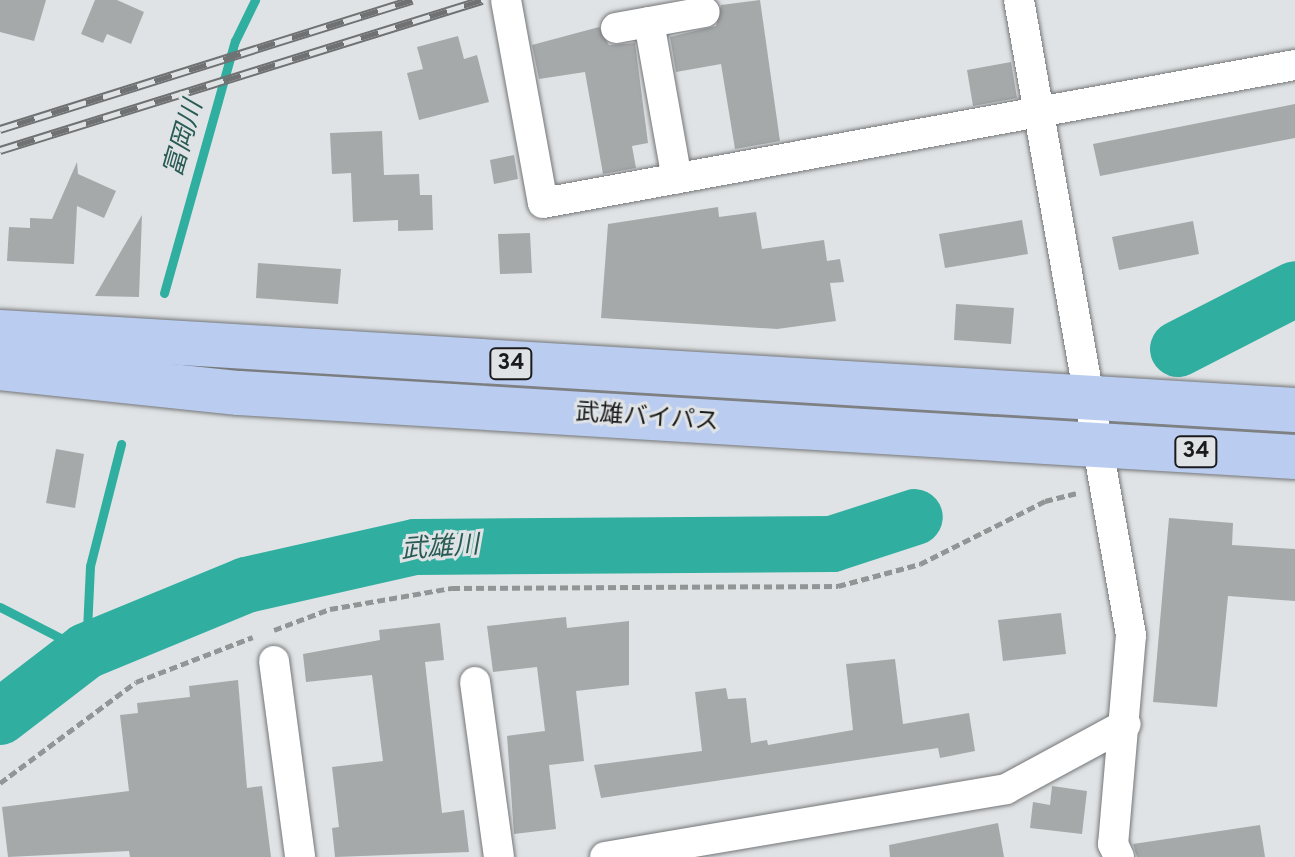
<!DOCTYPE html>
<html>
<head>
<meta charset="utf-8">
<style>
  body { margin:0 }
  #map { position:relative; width:1295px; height:857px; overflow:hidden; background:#e0e3e5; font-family:Overpass,"Noto Sans JP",sans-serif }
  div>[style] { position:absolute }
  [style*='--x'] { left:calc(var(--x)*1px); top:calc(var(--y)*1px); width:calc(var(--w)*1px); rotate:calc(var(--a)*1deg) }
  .stream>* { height:9px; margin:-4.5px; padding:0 4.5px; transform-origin:4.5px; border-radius:4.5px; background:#30afa1 }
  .river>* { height:56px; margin:-28px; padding:0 28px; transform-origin:28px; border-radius:28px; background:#30afa1 }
  .building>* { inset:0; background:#a5a9aa }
  .path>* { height:5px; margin-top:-2.5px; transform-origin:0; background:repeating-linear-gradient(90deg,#929596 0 8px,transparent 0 12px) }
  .roads { filter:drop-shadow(0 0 2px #747678) drop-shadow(0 0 2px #747678) }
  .minor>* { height:30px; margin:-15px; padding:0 15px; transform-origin:15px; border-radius:15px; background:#fff }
  .highway>* { height:44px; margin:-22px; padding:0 22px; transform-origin:22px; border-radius:22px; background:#bacdf0 }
  .rail>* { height:9px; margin-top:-4.5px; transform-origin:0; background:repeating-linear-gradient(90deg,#e0e3e5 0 18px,#6f7172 0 36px); box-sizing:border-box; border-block:2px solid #6f7172 }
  span { translate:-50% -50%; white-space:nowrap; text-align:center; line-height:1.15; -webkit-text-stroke:6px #e0e3e5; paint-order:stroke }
  .shield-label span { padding:2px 6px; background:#e0e3e5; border:2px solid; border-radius:6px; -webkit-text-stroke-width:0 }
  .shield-label { font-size:22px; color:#1a1b1c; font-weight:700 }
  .street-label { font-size:24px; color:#1a1b1c }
  .water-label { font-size:26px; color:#285b54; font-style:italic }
</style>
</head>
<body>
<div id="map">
  <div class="stream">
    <div style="--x:164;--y:293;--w:262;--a:-74.3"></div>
    <div style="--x:235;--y:41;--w:46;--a:-64"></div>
    <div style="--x:0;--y:607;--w:97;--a:27.1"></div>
    <div style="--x:86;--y:651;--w:85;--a:-87.3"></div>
    <div style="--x:90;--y:566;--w:126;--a:-75.7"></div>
  </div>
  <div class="river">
    <div style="--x:1178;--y:349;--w:131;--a:-27.1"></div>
    <div style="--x:0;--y:717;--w:108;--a:-37.5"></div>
    <div style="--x:86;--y:651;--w:173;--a:-22.4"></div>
    <div style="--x:246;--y:585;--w:173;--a:-12.7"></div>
    <div style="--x:415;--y:547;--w:417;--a:-0.4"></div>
    <div style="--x:832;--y:544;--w:87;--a:-18"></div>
  </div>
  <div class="building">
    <div style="clip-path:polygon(0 0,46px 0,34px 41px,0 32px)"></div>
    <div style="clip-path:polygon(95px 0,117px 0,144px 12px,131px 44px,107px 34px,103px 43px,81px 34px)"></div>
    <div style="clip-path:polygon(760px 0,780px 141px,735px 149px,721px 64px,676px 72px,670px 37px,716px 26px,721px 5px)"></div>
    <div style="clip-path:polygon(599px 27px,609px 45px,635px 43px,648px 143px,632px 146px,636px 168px,603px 174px,585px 72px,539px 79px,532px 45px)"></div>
    <div style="clip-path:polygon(458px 36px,464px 59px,477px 55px,489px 102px,419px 120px,407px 73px,423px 69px,417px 47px)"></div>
    <div style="clip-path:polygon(1011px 62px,1017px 98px,973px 106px,967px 70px)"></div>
    <div style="clip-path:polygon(1295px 104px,1295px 138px,1100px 176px,1093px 144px)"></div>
    <div style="clip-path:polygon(382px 131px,384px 175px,419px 174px,420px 195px,432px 195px,433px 230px,398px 231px,398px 220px,353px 222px,351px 173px,332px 174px,330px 133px)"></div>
    <div style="clip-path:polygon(514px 155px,518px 179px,494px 184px,490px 160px)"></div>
    <div style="clip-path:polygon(77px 162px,78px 174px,116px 191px,104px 218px,77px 206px,74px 264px,7px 261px,9px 227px,30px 228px,30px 218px,52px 219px)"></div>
    <div style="clip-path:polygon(718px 207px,719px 217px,756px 212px,762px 249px,824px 240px,827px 261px,840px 259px,844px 282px,830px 283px,836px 321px,777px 329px,601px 318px,608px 224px)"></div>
    <div style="clip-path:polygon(142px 215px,139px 297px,95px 296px)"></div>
    <div style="clip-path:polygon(1022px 220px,1028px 254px,945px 268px,939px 234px)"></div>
    <div style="clip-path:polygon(1193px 221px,1199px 254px,1119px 270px,1112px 237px)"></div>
    <div style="clip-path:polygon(530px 233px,532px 273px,500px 274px,498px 234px)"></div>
    <div style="clip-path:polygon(258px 263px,341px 269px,338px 304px,256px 298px)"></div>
    <div style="clip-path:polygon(956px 304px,1014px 308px,1011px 344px,954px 340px)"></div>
    <div style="clip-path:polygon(56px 449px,84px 454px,75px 508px,46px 503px)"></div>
    <div style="clip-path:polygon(1169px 518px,1233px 523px,1232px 545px,1295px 549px,1295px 601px,1228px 596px,1217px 707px,1153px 702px)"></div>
    <div style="clip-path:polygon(1061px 613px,1066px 654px,1003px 661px,998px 620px)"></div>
    <div style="clip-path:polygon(566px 617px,567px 628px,629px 621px,629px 685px,576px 691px,584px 761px,549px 765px,556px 829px,514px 834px,507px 736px,545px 731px,537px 667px,493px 672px,487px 626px)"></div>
    <div style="clip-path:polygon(440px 623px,444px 660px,425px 662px,442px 813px,464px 810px,469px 852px,335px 857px,332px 828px,339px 827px,332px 767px,383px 761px,372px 675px,306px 682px,303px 654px,380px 640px,379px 630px)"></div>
    <div style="clip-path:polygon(895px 659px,903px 724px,969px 713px,975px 751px,940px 758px,938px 748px,601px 798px,594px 765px,702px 751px,695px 692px,726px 688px,728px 699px,746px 698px,751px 743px,767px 740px,768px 745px,853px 730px,846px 664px)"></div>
    <div style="clip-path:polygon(238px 680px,247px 788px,262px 786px,271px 857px,130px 857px,129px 851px,8px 857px,2px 807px,129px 791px,120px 715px,138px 713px,137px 703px,190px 697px,189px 686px)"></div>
    <div style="clip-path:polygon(1052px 786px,1087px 791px,1082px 834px,1030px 828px,1033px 802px,1050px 805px)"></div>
    <div style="clip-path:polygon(998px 823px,1004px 857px,890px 857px,889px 845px)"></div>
    <div style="clip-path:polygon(1260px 825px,1265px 857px,1137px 857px,1133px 844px)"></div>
  </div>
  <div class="path">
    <div style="--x:274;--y:630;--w:60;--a:-20.6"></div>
    <div style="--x:330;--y:609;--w:124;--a:-9.8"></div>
    <div style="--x:452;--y:588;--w:386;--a:-0.3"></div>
    <div style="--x:838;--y:586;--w:85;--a:-15"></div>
    <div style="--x:920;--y:564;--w:140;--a:-26.7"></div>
    <div style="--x:1045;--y:501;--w:32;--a:-14"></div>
    <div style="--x:0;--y:783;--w:169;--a:-36.6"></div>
    <div style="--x:136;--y:682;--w:125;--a:-21"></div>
  </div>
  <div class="roads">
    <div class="minor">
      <div style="--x:506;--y:0;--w:206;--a:79.7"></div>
      <div style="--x:543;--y:203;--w:765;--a:-10.4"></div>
      <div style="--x:1019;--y:0;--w:645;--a:80"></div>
      <div style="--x:1131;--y:635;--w:210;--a:94.9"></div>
      <div style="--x:1113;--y:844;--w:14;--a:65"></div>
      <div style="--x:649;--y:22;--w:159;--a:79.9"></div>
      <div style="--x:616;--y:28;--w:90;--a:-10.2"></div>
      <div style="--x:274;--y:661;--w:198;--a:82.4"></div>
      <div style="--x:475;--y:682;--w:177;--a:82.2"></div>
      <div style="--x:605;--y:857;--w:407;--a:-9.6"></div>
      <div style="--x:1006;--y:789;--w:136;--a:-28.4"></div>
    </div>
    <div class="highway">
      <div style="--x:0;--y:332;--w:1297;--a:3.45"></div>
      <div style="--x:0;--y:368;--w:240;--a:6"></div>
      <div style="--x:239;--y:393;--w:1058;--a:3.47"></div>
    </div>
  </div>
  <div class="rail">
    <div style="--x:0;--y:129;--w:432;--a:-17.4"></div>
    <div style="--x:0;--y:150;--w:505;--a:-17.29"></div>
  </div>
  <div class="shield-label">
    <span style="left:511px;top:364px">34</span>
    <span style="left:1196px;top:452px">34</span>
  </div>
  <div class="street-label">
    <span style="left:647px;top:419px;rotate:4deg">武雄バイパス</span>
  </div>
  <div class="water-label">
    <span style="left:185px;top:139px;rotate:-74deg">富岡川</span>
    <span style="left:440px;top:549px;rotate:-4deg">武雄川</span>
  </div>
</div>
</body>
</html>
